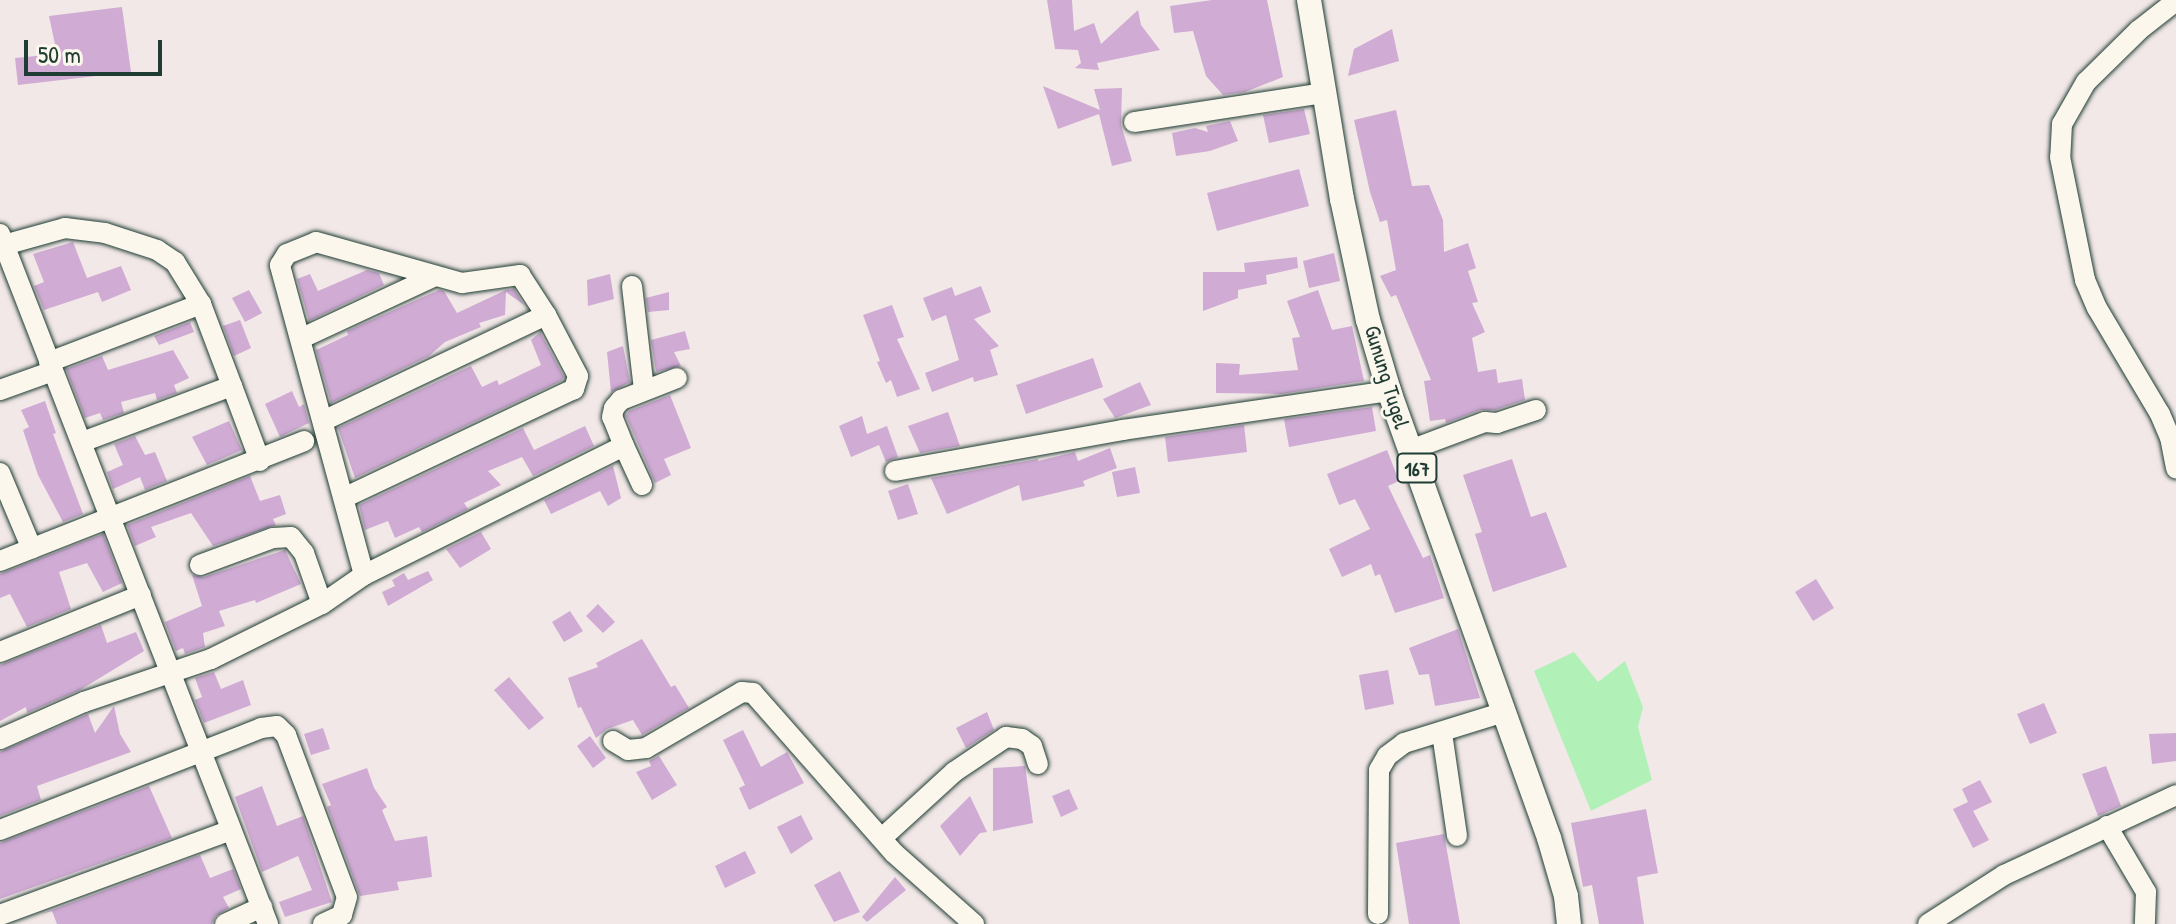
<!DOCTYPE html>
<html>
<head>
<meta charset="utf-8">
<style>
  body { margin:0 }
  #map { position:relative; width:2176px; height:924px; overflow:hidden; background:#f2e8e7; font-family:"Patrick Hand",sans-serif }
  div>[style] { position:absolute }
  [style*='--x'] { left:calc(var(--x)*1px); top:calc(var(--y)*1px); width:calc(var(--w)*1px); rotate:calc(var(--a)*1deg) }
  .green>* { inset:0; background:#b1f1b8 }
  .building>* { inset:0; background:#d0abd4 }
  .roads { filter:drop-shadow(0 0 2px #1f3d34) drop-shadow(0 0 2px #1f3d34) }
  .minor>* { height:20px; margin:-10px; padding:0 10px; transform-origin:10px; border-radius:10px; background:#fbf7ec }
  .major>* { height:24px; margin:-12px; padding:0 12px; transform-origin:12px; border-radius:12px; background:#fbf7ec }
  span { translate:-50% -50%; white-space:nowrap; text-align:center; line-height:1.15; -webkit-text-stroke:6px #fbf7ec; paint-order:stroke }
  .shield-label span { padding:2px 6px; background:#fbf7ec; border:2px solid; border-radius:6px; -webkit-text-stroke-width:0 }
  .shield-label { font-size:20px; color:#1f3d34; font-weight:700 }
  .street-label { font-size:22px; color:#1f3d34 }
  .scale { position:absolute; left:24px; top:40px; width:138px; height:36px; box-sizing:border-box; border:4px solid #1f3d34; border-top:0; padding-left:10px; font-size:24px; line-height:28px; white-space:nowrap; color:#1f3d34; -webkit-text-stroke:6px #fbf7ec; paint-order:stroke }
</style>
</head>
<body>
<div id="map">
  <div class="green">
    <div style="clip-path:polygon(1574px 652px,1598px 682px,1625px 661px,1643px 707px,1638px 727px,1652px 780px,1591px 811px,1534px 671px)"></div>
  </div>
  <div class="building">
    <div style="clip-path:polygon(1047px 0,1072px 0,1074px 31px,1094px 23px,1101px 44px,1138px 10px,1141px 25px,1160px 50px,1097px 63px,1099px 70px,1075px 68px,1081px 63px,1078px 50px,1055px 49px)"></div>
    <div style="clip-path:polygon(1212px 0,1267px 0,1283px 77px,1245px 92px,1223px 95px,1206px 76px,1193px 31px,1174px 33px,1170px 6px)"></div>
    <div style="clip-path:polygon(122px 7px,131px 72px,18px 85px,15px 58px,57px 54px,49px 16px)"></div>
    <div style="clip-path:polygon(1392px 29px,1399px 61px,1348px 76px,1354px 49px)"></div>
    <div style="clip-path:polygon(1043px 86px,1100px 110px,1094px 89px,1122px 88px,1121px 125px,1132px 161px,1112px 166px,1099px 114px,1058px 129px)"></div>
    <div style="clip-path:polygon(1304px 109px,1310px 134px,1269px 143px,1263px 115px)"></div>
    <div style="clip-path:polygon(1396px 110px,1412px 186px,1429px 185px,1443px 220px,1444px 252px,1468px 243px,1476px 268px,1468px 271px,1478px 302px,1472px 303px,1485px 332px,1472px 338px,1478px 372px,1496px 369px,1498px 383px,1522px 379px,1525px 400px,1495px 410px,1480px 410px,1446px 423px,1445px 419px,1430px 421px,1424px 381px,1431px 380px,1396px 295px,1391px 297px,1380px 276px,1396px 270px,1387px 220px,1380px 222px,1370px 192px,1354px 120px)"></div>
    <div style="clip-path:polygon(1230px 121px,1238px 141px,1210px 151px,1176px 156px,1172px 133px,1195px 128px,1208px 132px,1206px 126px)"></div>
    <div style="clip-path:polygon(1299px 169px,1309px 206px,1217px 231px,1207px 193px)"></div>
    <div style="clip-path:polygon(73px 242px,87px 278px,121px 266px,131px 290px,102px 302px,98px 292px,44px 310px,34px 286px,44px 282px,33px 254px)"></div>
    <div style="clip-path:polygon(1334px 253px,1340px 281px,1309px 288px,1303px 261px)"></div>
    <div style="clip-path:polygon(1297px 257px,1298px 268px,1266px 275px,1267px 284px,1238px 290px,1238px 298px,1203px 311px,1203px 272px,1245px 272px,1244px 263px)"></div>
    <div style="clip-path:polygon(367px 270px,379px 273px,384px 285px,309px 321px,297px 279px,310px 274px,318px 291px)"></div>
    <div style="clip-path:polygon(610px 274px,614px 299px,588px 306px,587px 280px)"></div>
    <div style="clip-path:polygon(981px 286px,991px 312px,974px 319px,999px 346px,990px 350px,998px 375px,974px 382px,973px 377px,932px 392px,925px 373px,959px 360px,946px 315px,932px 321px,923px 298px,952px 287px,955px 296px)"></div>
    <div style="clip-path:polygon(514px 289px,524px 305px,506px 292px,505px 315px,479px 323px,481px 327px,445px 342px,429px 356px,331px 403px,316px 350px,348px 335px,347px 331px,439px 290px,444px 291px,457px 313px,506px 290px)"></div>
    <div style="clip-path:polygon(249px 290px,262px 313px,245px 322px,232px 298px)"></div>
    <div style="clip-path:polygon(1318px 290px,1332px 330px,1352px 326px,1364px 381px,1281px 394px,1216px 393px,1216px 363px,1240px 364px,1239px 375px,1298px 370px,1292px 338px,1300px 337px,1287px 301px)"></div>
    <div style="clip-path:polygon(669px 292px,669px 310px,648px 312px,646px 298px)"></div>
    <div style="clip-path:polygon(892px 305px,904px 337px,897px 339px,920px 389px,897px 397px,891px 380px,886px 383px,877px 362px,880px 361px,863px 315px)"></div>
    <div style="clip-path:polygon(240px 320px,251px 348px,234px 356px,223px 326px)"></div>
    <div style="clip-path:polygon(190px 322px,194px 332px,159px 345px,154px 336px)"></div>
    <div style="clip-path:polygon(685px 331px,690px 349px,674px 352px,681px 366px,656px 372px,651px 340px)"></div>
    <div style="clip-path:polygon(540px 332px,564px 377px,561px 381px,355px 478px,338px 428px,471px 366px,482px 387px,497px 380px,499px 385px,541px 365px,531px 340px)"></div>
    <div style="clip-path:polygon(623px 346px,630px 382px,611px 392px,607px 352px)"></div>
    <div style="clip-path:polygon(173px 350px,189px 378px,174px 385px,177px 393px,157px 400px,155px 393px,121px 402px,124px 413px,103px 420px,100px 413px,85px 418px,66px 369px,102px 356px,108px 370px)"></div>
    <div style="clip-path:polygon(1093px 358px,1103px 387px,1026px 414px,1016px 385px)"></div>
    <div style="clip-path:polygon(1140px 382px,1151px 405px,1115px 418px,1103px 399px)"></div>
    <div style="clip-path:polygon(292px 391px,299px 407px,304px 404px,309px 423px,280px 437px,265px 404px)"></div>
    <div style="clip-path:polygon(670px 395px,691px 448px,664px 459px,671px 475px,655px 483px,626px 416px,629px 411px)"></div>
    <div style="clip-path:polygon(45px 401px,56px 433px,53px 434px,83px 514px,63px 522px,38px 475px,23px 430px,29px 427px,21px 410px)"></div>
    <div style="clip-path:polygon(1372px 407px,1376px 431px,1289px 447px,1284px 419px)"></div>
    <div style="clip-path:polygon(948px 412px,960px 446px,920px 453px,908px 426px)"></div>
    <div style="clip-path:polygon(862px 416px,867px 434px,887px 426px,898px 457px,886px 462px,879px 445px,851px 457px,839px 426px)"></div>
    <div style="clip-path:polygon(229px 421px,242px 450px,207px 465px,192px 437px)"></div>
    <div style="clip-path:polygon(1244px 425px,1247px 452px,1168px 462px,1165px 437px)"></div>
    <div style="clip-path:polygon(585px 426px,594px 446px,533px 476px,522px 457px,488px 471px,501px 485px,464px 503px,468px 509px,422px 532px,419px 527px,395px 538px,388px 521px,365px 530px,359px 505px,523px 428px,534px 450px)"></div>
    <div style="clip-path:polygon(135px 436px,145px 455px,155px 452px,167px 481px,145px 490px,140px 477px,113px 489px,107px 472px,123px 465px,114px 444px)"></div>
    <div style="clip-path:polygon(1110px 448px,1117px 468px,1083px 481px,1085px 486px,1022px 501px,1019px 485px,947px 514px,931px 478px,1038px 459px,1038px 461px,1075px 452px,1078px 461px)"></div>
    <div style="clip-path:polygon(1387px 450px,1399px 481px,1388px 486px,1423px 558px,1430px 555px,1444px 598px,1395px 613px,1380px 574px,1375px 576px,1371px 564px,1342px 577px,1329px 549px,1370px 529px,1355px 499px,1339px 505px,1327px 474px)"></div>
    <div style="clip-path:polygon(1512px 459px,1531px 517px,1546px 512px,1567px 567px,1493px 592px,1475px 534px,1482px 532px,1463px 475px)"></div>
    <div style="clip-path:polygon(613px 466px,621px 498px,608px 506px,600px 491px,551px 514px,544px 500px)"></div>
    <div style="clip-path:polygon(1135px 467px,1140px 493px,1117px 497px,1112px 472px)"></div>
    <div style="clip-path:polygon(250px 476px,260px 501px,280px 495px,286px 514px,273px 519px,276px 525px,213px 546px,191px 513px,151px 527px,156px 537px,135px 546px,127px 525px)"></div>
    <div style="clip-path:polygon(908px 484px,918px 514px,898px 520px,888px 491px)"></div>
    <div style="clip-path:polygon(481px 532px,491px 549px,460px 568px,446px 549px)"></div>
    <div style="clip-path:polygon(103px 534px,122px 583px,103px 592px,87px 563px,59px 572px,71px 609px,27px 627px,10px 594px,0 598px,0 574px)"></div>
    <div style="clip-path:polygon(285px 550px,301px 584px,256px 603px,255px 600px,219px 611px,225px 626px,203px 633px,205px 647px,185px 654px,183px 648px,176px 651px,165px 622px,202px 606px,192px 575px,204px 577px)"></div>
    <div style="clip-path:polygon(428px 571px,433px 580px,388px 606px,382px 592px,395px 586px,392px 580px,404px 573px,408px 580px)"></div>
    <div style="clip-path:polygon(1816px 579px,1834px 608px,1813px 621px,1795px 592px)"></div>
    <div style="clip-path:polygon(598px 604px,615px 622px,603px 633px,586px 616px)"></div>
    <div style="clip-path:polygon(570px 611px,583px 631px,564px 642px,552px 622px)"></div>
    <div style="clip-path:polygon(101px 625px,107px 643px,136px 632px,144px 651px,80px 690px,27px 713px,26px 707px,0 721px,0 665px)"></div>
    <div style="clip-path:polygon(1458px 629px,1480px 698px,1435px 706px,1429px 674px,1419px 675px,1409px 648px)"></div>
    <div style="clip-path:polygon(642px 639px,671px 687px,675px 685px,689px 708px,642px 735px,633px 720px,607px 729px,596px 738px,581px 707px,578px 708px,568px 678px,598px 667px,596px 663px)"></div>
    <div style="clip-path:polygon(1388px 670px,1394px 704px,1365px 710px,1359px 675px)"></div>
    <div style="clip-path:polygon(214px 672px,221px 689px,243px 680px,251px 705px,204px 723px,195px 700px,202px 697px,195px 678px)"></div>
    <div style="clip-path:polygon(509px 677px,544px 718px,529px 730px,494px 690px)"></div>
    <div style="clip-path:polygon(2044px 703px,2057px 733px,2030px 744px,2017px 714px)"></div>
    <div style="clip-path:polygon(114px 706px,120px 734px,131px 752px,37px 786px,41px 800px,0 816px,0 752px,88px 714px,95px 733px)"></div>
    <div style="clip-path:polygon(987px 712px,994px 730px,966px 748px,956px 728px)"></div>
    <div style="clip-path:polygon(323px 728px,330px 749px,311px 755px,304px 734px)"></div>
    <div style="clip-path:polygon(743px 730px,761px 767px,787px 752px,804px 783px,749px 810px,739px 788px,745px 785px,723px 740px)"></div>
    <div style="clip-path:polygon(2176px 733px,2176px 761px,2152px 764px,2149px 734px)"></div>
    <div style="clip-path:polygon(590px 736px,606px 758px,593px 768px,577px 746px)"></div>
    <div style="clip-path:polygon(659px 756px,677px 785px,652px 800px,636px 772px,651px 766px,649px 761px)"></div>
    <div style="clip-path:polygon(1025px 766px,1033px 823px,993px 831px,993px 768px)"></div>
    <div style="clip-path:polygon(2106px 766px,2121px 806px,2098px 816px,2082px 774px)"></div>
    <div style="clip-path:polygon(367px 768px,374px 788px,387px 807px,382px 810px,395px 841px,427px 836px,432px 877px,397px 882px,399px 890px,360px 896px,327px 807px,331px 805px,322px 784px)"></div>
    <div style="clip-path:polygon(1980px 780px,1992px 802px,1973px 811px,1989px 840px,1973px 848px,1953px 809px,1968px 802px,1962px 789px)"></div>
    <div style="clip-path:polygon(149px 786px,172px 838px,0 899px,0 843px)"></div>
    <div style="clip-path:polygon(262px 786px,277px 826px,303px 816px,332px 902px,285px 917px,279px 902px,312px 890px,298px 856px,262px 872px,235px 797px)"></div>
    <div style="clip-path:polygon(1069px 789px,1078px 809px,1061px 817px,1052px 796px)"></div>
    <div style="clip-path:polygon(970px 796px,987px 832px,980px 833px,960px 856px,940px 826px)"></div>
    <div style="clip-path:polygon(1646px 809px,1658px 873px,1637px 877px,1644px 924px,1599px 924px,1592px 885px,1583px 887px,1571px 823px)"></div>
    <div style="clip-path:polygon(801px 815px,813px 839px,791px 854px,777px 827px)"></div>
    <div style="clip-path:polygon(1444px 834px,1460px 924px,1409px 924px,1396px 843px)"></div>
    <div style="clip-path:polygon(745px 851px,756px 873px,725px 888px,715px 866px)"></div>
    <div style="clip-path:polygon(200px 855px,210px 878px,233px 869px,241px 889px,223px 897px,229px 908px,215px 916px,212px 924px,57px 924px,52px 911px,41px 914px)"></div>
    <div style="clip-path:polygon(840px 871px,860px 912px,834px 922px,814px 885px)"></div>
    <div style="clip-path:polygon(895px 877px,906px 890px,867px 922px,862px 917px)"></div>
  </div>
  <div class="roads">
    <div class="minor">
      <div style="--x:2176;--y:1;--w:47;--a:141.9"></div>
      <div style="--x:2139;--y:30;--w:74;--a:135.5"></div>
      <div style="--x:2086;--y:82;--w:48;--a:119.7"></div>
      <div style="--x:2062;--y:124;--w:33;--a:93"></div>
      <div style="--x:2060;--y:157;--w:126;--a:78.5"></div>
      <div style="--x:2085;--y:280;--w:30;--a:67"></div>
      <div style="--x:2097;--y:308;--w:123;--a:59.3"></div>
      <div style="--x:2160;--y:414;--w:25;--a:67"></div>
      <div style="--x:2170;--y:437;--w:32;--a:79"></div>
      <div style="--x:1134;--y:122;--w:191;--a:-8.7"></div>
      <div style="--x:0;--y:234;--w:740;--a:68.77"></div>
      <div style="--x:4;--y:245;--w:63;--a:-15.6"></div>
      <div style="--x:65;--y:228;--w:40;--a:7.1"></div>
      <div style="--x:105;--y:233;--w:55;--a:18.1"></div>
      <div style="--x:157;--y:250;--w:22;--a:34"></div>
      <div style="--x:175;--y:262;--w:49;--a:58.2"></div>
      <div style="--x:201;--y:304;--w:88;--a:69.3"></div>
      <div style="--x:632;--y:286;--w:104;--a:83.4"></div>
      <div style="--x:302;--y:338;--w:147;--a:-25"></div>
      <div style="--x:49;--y:362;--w:163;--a:-20.9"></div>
      <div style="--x:0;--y:390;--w:56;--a:-19.7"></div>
      <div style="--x:323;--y:421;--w:247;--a:-25.4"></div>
      <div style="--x:546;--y:315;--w:69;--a:62.3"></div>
      <div style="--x:578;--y:376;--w:14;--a:107"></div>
      <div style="--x:574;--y:389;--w:255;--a:154.7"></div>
      <div style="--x:82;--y:442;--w:160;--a:-20.5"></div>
      <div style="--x:232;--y:386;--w:80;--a:69.5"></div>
      <div style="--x:624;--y:446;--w:43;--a:65.2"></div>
      <div style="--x:1410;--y:450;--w:80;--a:-20.5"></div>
      <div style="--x:1485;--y:422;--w:12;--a:5"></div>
      <div style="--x:1497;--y:423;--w:41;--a:-18.4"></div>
      <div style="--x:895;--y:471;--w:232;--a:-10.2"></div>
      <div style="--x:1123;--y:430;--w:269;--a:-8.3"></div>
      <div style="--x:0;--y:473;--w:82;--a:67.2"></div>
      <div style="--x:0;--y:561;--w:327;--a:-21.5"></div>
      <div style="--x:200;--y:565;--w:78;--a:-20.3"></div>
      <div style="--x:273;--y:538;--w:18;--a:-3"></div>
      <div style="--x:291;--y:537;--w:21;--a:51"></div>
      <div style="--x:304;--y:553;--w:54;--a:70.6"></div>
      <div style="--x:364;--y:575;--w:321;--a:-105.2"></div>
      <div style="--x:280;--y:265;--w:13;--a:-58"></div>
      <div style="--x:287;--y:254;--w:31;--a:-22"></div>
      <div style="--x:316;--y:242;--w:152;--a:15.7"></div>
      <div style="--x:462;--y:283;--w:59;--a:-7.9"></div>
      <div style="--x:520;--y:275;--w:48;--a:57"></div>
      <div style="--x:0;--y:652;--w:152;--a:-22"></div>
      <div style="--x:1442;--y:733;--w:104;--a:81.7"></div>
      <div style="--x:0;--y:739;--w:92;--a:-23.8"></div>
      <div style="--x:84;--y:702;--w:134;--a:-18.7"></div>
      <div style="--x:211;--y:659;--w:124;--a:-26.4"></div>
      <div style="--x:322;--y:604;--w:51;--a:-34.6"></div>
      <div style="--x:364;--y:575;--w:290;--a:-26.4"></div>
      <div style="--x:624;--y:446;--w:31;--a:-112"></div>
      <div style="--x:612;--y:417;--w:9;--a:-77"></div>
      <div style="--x:614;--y:408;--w:11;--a:-49"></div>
      <div style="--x:621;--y:400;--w:60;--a:-21.4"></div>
      <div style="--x:613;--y:741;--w:17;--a:31"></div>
      <div style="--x:628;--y:750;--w:18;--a:-6"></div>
      <div style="--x:646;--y:748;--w:111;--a:-30.3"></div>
      <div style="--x:742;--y:692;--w:11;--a:5"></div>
      <div style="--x:753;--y:693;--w:213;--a:48.6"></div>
      <div style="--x:894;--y:853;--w:107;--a:41.6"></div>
      <div style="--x:2107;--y:826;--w:77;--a:59.4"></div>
      <div style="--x:2146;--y:892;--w:32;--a:92"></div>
      <div style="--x:0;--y:830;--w:280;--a:-21.3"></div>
      <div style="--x:261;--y:728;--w:16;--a:-7"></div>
      <div style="--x:277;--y:726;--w:13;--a:45"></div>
      <div style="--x:286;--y:735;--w:173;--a:69.4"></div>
      <div style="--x:347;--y:897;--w:19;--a:106"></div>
      <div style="--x:342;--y:915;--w:21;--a:155"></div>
      <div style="--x:882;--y:838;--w:98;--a:-42.5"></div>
      <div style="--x:954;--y:772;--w:63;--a:-33.9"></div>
      <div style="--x:1006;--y:737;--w:16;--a:7"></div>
      <div style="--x:1022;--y:739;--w:12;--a:35"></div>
      <div style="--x:1032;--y:746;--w:19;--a:72"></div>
      <div style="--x:1378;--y:914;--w:144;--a:-89.6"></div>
      <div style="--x:1379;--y:770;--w:16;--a:-60"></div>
      <div style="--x:1387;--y:756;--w:21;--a:-37"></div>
      <div style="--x:1404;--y:743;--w:105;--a:-17.2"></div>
      <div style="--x:0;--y:915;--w:246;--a:-20.2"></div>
      <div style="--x:225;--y:924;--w:41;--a:-24.7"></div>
      <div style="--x:1928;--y:924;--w:90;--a:-32.8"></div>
      <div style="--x:2004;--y:875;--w:190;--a:-24.9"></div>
    </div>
    <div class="major">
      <div style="--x:1309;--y:0;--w:202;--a:80.6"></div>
      <div style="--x:1342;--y:199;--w:124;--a:77.9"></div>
      <div style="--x:1368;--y:320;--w:74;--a:73.5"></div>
      <div style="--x:1389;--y:391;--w:475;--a:70.3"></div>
      <div style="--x:1549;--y:838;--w:60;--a:73.7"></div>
      <div style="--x:1566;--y:896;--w:28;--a:84"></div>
    </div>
  </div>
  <div class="shield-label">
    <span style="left:1417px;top:468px">167</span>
  </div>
  <div class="street-label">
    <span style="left:1387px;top:377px;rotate:73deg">Gunung Tugel</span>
  </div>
  <div class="scale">50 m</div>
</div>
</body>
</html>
